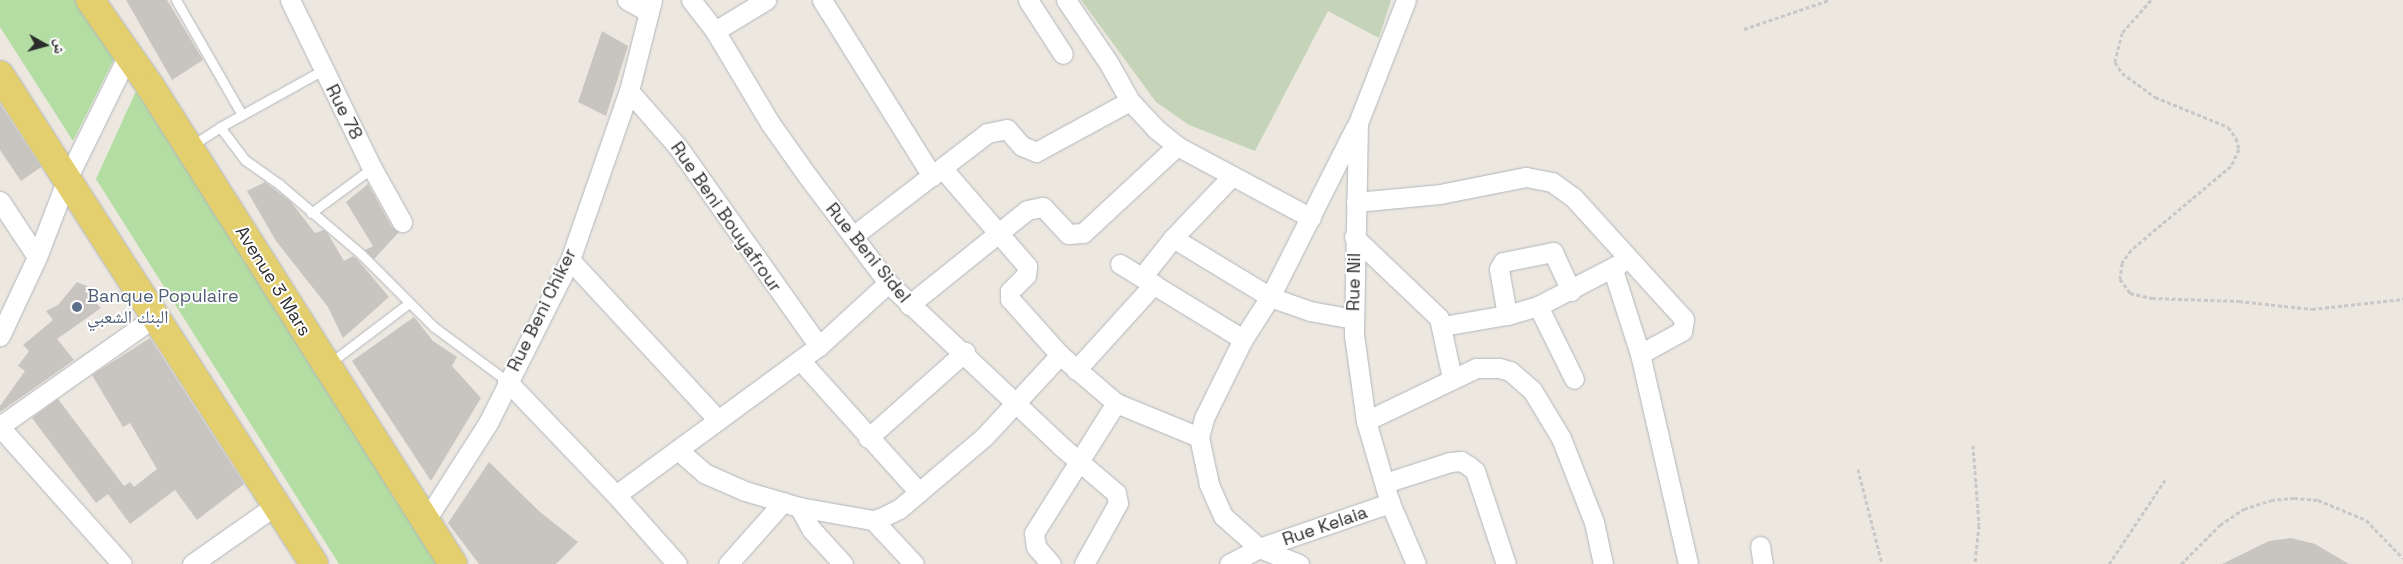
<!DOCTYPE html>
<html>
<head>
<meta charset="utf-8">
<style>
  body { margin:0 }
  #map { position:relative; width:2403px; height:564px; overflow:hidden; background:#ece8e0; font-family:"Space Grotesk","Noto Naskh Arabic",sans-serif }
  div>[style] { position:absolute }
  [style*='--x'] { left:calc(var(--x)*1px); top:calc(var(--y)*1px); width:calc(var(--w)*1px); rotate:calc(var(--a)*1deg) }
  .green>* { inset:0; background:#b3dda2 }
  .cemetery>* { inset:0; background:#c5d4b9 }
  .building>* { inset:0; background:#c8c4bf }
  .path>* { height:3px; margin-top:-1.5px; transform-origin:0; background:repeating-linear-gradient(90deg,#c8c8c8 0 4px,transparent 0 6.5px) }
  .roads { filter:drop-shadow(0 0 1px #b3b5be) drop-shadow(0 0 1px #b3b5be) }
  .service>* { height:9px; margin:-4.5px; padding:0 4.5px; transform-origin:4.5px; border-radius:4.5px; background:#fff }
  .minor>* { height:19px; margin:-9.5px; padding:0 9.5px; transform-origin:9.5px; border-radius:9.5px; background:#fff }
  .primary>* { height:28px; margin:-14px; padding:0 14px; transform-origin:14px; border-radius:14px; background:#e3cf6e }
  .dots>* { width:14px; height:14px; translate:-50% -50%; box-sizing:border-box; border:2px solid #fff; border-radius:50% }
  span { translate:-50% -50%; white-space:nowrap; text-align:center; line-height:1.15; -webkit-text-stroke:4px #fff; paint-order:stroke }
  .street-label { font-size:18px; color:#2c2c2c }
  .service-label { font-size:18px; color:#4e5e75 }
  .left { translate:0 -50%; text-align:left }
  .north { position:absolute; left:20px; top:20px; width:50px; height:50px; -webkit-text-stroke:4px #fff; paint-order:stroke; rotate:97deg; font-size:14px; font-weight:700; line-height:20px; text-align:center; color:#2c2c2c }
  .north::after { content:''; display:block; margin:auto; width:18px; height:22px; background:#2c2c2c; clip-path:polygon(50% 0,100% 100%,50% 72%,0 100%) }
</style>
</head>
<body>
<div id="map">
  <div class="green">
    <div style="clip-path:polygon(0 0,84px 0,116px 55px,73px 141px,0 27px)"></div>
    <div style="clip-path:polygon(136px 91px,409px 512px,442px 564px,339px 564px,96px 179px)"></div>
  </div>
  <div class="cemetery">
    <div style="clip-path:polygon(1081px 0,1391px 0,1379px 38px,1328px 11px,1255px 151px,1189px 125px,1156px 102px)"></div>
  </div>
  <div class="building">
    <div style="clip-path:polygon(126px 0,167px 0,203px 60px,172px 80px)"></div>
    <div style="clip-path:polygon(602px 31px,628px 46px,606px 116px,578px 102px)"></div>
    <div style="clip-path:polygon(0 104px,41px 167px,21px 181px,0 150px)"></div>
    <div style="clip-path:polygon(265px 182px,291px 202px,315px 233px,324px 230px,328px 234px,344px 261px,353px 256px,357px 259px,389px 297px,343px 338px,328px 307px,276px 241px,247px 191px)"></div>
    <div style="clip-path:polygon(368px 184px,392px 227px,399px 232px,374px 259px,365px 250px,373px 246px,346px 202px)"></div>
    <div style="clip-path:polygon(77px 282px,92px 288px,90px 297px,101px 308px,57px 339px,74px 360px,0 412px,0 406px,25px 371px,18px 366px,29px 351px,23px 345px,53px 320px,46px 311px,58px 305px)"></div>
    <div style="clip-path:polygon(414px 317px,433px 341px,457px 357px,452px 366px,481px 398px,431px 481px,352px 361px)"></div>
    <div style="clip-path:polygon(150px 338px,244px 484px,197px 520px,175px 490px,130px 524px,108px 494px,96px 503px,32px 418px,58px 399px,124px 486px,130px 482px,134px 487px,157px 469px,130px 423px,123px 427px,92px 375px)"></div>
    <div style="clip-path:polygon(489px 462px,540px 512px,578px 542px,556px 564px,479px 564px,448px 523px)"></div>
    <div style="clip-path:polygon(2291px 538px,2315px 544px,2349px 564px,2222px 564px,2269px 541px)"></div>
  </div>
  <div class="path">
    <div style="--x:2151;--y:0;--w:44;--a:131.3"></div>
    <div style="--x:2122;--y:33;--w:30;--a:104"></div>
    <div style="--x:2115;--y:62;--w:13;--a:58"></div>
    <div style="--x:2122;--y:73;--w:41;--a:36"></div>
    <div style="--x:2155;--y:97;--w:79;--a:22.3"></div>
    <div style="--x:2228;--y:127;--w:14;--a:54"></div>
    <div style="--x:2236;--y:138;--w:11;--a:75"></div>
    <div style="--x:2239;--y:149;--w:19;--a:115"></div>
    <div style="--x:2231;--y:166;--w:131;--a:140"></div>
    <div style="--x:2131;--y:250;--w:16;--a:125"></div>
    <div style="--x:2122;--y:263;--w:16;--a:97"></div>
    <div style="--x:2120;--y:279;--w:17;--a:54"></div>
    <div style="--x:2130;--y:293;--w:23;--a:13"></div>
    <div style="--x:2152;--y:298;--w:87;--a:2"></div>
    <div style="--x:2239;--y:301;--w:73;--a:6.3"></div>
    <div style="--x:2312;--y:309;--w:92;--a:-6.3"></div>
    <div style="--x:1744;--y:29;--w:90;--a:-18.8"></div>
    <div style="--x:1973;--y:445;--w:80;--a:85.7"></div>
    <div style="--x:1979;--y:525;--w:39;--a:96"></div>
    <div style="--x:1858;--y:469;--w:98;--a:75.8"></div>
    <div style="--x:2109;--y:564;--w:101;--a:-56.3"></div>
    <div style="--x:2181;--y:564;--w:55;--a:-45"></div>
    <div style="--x:2220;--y:525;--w:29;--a:-34"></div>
    <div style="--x:2244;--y:509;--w:28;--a:-18"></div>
    <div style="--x:2271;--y:500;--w:23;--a:-5"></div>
    <div style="--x:2294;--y:498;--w:24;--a:5"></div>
    <div style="--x:2318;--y:500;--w:52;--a:22.6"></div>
    <div style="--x:2366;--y:520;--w:53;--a:45.8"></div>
  </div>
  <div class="roads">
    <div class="service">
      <div style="--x:176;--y:0;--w:130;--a:60.1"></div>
      <div style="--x:323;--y:70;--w:118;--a:151"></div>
      <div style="--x:220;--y:127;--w:41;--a:52.9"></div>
      <div style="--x:245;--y:160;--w:42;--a:35.2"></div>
      <div style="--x:279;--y:184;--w:108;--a:40.5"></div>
      <div style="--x:361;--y:254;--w:103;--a:45"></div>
      <div style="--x:434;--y:327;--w:91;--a:36.5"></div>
      <div style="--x:191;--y:146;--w:35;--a:-33"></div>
      <div style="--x:311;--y:213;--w:76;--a:-36.4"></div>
      <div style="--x:330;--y:363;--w:99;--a:-37.2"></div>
    </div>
    <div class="minor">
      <div style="--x:290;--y:0;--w:187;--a:64"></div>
      <div style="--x:372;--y:168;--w:62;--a:60.9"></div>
      <div style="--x:627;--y:0;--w:25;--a:29"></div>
      <div style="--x:691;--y:0;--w:39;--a:52"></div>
      <div style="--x:715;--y:31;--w:107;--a:59.1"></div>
      <div style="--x:770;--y:123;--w:67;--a:54.7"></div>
      <div style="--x:809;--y:178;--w:131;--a:53"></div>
      <div style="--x:888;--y:283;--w:239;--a:43.3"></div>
      <div style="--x:1062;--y:447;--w:71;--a:40.4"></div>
      <div style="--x:1116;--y:493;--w:10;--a:79"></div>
      <div style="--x:1118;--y:503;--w:70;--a:119.1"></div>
      <div style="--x:822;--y:0;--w:208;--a:58"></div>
      <div style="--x:1028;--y:0;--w:64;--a:57.1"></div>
      <div style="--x:1066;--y:0;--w:75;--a:55.9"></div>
      <div style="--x:1108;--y:62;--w:45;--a:60.6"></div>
      <div style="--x:1130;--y:101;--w:38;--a:47"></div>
      <div style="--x:1156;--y:129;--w:27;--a:39"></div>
      <div style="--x:1177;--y:146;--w:152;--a:28.2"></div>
      <div style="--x:1406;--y:0;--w:132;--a:111.3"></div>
      <div style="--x:1358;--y:123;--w:212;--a:91.1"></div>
      <div style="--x:1354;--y:335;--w:87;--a:82.1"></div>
      <div style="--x:1366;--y:421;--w:85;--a:73.7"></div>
      <div style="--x:1390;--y:503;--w:66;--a:66.9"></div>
      <div style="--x:715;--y:31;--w:60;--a:-31.3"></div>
      <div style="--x:629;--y:91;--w:74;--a:48.8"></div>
      <div style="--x:678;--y:147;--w:244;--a:54.7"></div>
      <div style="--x:942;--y:168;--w:130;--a:49.1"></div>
      <div style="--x:1027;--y:266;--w:9;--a:96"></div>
      <div style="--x:1026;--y:275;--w:23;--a:135"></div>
      <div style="--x:1010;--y:291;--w:8;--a:90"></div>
      <div style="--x:1010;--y:299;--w:75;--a:48.2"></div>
      <div style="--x:1060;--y:355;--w:74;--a:40.6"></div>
      <div style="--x:1116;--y:403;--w:90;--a:22.3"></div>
      <div style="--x:0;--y:201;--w:67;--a:56.5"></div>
      <div style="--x:1356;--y:202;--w:84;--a:-5.4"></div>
      <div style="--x:1440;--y:194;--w:88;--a:-11.2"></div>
      <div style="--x:1526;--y:177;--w:26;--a:11"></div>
      <div style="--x:1552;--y:182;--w:26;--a:36"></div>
      <div style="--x:1573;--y:197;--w:165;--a:47.7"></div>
      <div style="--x:1684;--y:319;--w:12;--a:99"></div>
      <div style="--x:1682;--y:331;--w:48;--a:151.3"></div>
      <div style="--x:853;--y:236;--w:169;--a:-37.5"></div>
      <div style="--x:987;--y:133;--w:20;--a:-11"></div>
      <div style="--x:1007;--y:129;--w:23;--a:49"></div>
      <div style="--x:1022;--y:146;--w:15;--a:23"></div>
      <div style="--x:1036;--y:152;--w:107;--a:-28.5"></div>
      <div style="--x:1354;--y:237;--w:117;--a:43.6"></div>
      <div style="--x:1439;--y:318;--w:61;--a:77.8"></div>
      <div style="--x:1173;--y:238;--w:114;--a:31.3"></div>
      <div style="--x:1270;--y:297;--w:42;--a:19.3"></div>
      <div style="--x:1310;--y:311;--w:45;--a:10.3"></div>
      <div style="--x:570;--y:260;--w:218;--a:47.2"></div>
      <div style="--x:1120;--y:264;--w:144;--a:31.4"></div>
      <div style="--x:1613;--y:270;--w:88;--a:72.2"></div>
      <div style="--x:1640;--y:354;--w:215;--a:77.1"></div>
      <div style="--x:1142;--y:277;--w:50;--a:-51.5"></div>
      <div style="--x:1173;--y:238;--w:86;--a:-46.4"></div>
      <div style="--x:909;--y:305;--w:151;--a:-38.8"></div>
      <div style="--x:1027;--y:210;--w:16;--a:-11"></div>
      <div style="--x:1043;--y:207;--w:37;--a:47"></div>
      <div style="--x:1068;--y:234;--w:15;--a:-4"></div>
      <div style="--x:1083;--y:233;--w:128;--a:-42.8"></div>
      <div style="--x:1538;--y:306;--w:81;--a:63.7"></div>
      <div style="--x:1507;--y:315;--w:47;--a:-99.9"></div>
      <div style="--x:1499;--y:269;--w:8;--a:-60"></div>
      <div style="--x:1503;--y:262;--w:51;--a:-11.3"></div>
      <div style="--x:1553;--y:252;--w:43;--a:65.2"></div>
      <div style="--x:1443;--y:326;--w:65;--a:-9.8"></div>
      <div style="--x:1507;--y:315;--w:32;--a:-16"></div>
      <div style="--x:1538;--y:306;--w:93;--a:-27.4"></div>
      <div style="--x:0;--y:336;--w:87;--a:-64.9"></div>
      <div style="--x:37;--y:257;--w:84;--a:-69"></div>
      <div style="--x:67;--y:179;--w:140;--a:-63.8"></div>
      <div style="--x:800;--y:360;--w:178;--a:48"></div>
      <div style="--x:1076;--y:370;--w:116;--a:-47.8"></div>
      <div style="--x:507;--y:381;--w:158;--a:46.3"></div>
      <div style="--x:616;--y:495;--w:92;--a:48.5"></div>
      <div style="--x:1366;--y:421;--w:122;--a:-25.7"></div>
      <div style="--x:1476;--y:368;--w:23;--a:0"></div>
      <div style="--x:1499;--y:368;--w:11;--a:15"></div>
      <div style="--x:1510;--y:371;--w:29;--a:41"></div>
      <div style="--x:1532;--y:390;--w:56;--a:58.9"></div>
      <div style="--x:1561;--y:438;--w:90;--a:68.6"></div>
      <div style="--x:1594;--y:522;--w:43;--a:77.9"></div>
      <div style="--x:0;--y:426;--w:191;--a:-35.2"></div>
      <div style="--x:0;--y:427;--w:183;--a:48.3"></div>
      <div style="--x:868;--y:438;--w:130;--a:-41.6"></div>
      <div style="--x:678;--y:450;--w:35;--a:41"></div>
      <div style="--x:704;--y:473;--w:45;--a:23.7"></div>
      <div style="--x:745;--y:491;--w:56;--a:16.5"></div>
      <div style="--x:799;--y:507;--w:75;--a:10"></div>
      <div style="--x:873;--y:520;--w:10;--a:-17"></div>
      <div style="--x:883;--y:517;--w:18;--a:-27"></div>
      <div style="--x:899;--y:509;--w:111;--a:-40.3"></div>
      <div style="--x:984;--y:437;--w:112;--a:-47.2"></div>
      <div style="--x:1385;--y:483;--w:68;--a:-17.9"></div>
      <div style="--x:1450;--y:462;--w:11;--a:-5"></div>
      <div style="--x:1461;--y:461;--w:9;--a:32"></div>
      <div style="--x:1469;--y:466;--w:8;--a:40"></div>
      <div style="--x:1475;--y:471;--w:98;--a:71.6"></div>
      <div style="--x:616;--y:495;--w:252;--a:-36.3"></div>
      <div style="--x:819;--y:346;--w:93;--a:-42.4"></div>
      <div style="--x:799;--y:507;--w:26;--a:61"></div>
      <div style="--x:812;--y:530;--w:46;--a:47.6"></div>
      <div style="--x:426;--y:520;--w:115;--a:-57.4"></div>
      <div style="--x:488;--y:423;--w:182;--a:-63.3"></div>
      <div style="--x:570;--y:260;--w:179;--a:-70.8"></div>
      <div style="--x:629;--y:91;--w:94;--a:-75.8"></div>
      <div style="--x:873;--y:520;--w:60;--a:47"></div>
      <div style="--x:1760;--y:546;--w:18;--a:81"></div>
      <div style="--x:192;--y:564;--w:103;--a:-35.1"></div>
      <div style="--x:728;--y:564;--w:83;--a:-48.4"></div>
      <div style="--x:1051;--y:564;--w:23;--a:-131"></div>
      <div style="--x:1036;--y:547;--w:14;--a:-98"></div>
      <div style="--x:1034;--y:533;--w:154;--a:-57.8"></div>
      <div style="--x:1229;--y:564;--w:34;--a:-28"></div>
      <div style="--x:1259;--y:548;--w:139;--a:-19"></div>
      <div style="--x:1299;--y:564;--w:43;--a:-158.2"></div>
      <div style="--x:1259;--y:548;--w:48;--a:-138.4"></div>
      <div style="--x:1223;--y:516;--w:35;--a:-114"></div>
      <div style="--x:1209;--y:484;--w:48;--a:-102"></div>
      <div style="--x:1199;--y:437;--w:20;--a:-75"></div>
      <div style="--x:1204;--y:418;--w:88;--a:-63.7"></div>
      <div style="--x:1243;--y:339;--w:50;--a:-57.3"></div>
      <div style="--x:1270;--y:297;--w:189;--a:-63.3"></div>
    </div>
    <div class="primary">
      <div style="--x:90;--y:0;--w:108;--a:55.1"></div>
      <div style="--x:152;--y:89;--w:562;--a:57.64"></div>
      <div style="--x:0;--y:75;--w:581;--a:57.29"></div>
    </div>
  </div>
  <div class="dots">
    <div style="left:77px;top:307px;background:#5c6f8a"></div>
  </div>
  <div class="street-label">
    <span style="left:344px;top:112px;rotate:63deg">Rue 78</span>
    <span style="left:726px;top:217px;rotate:55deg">Rue Beni Bouyafrour</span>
    <span style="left:868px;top:253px;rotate:51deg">Rue Beni Sidel</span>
    <span style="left:273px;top:281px;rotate:58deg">Avenue 3 Mars</span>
    <span style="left:1354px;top:282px;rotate:-89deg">Rue Nil</span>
    <span style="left:542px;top:310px;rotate:-64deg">Rue Beni Chiker</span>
    <span style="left:1325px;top:526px;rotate:-19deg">Rue Kelaia</span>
  </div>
  <div class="service-label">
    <span class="left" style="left:87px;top:307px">Banque Populaire<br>البنك الشعبي</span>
  </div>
  <div class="north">ش</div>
</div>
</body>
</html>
